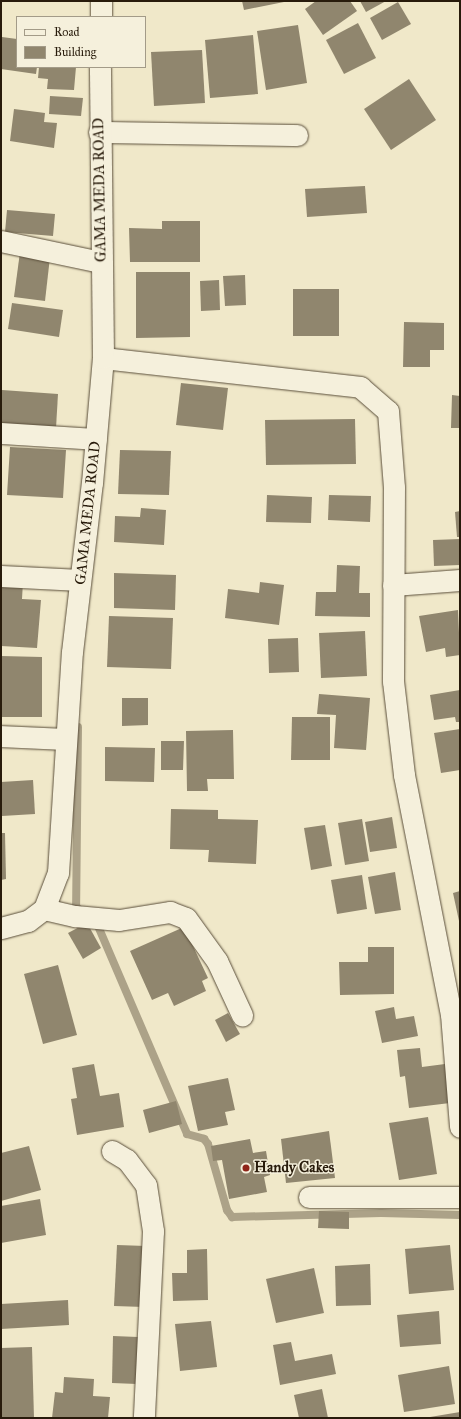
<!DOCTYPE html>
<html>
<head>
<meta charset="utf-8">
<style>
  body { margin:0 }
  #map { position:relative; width:461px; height:1419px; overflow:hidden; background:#f0e8c9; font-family:"IM FELL Great Primer",serif }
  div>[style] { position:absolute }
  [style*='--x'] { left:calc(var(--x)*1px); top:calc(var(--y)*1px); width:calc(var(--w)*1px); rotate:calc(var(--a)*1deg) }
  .stream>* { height:8px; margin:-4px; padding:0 4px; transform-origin:4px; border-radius:4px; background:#aca288 }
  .building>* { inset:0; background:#90866e }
  .roads { filter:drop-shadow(0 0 1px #5a4e3a) drop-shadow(0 0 1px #5a4e3a) }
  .street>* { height:21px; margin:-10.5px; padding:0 10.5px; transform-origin:10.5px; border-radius:10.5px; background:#f5f0dc }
  .dots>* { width:11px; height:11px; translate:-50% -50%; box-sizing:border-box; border:2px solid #f5f0dc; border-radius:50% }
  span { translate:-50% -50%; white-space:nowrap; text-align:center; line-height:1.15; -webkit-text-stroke:3px #f5f0dc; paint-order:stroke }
  .street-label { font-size:15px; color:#281b0b }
  .poi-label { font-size:15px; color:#281b0b; font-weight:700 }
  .left { translate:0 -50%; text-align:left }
  .frame { position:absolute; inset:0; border:2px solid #281b0b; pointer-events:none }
  .legend { position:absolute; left:16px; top:16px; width:130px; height:52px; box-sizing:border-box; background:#f5f0dc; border:1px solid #a39b88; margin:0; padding:5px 7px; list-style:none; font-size:12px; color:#281b0b }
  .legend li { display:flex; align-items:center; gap:8px; height:20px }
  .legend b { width:20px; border:1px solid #a39b88 }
</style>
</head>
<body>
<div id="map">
  <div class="stream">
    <div style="--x:78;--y:727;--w:180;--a:90.6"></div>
    <div style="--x:76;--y:907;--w:9;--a:36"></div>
    <div style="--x:95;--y:919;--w:234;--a:66.8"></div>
    <div style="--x:187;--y:1134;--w:18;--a:16"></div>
    <div style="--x:204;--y:1139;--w:6;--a:51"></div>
    <div style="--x:208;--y:1144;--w:69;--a:73.9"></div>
    <div style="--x:227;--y:1210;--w:9;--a:54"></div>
    <div style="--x:232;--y:1217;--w:149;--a:-1.5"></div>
    <div style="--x:381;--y:1213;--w:79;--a:1.5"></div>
  </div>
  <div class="building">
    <div style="clip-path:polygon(242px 1px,284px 1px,284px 2px,244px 10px)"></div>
    <div style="clip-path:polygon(316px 1px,350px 1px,357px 11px,323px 35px,305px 9px)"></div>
    <div style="clip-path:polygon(360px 1px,386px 1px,366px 12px)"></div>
    <div style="clip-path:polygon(398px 2px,411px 24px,382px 40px,370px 18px)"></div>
    <div style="clip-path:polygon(358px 23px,376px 58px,344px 74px,326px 40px)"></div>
    <div style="clip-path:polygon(298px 25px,307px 83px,266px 90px,257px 31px)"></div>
    <div style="clip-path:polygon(253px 35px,258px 94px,210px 98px,205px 40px)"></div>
    <div style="clip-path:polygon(2px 37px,17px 39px,17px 67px,37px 67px,36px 74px,1px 69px)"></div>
    <div style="clip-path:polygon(202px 50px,205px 103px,154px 106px,151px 52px)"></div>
    <div style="clip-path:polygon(39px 67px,76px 67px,74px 90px,47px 89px,48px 79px,38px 78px)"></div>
    <div style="clip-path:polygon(409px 79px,436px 120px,391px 150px,364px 109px)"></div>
    <div style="clip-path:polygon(50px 96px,83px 98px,81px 116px,49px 114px)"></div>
    <div style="clip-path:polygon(14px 109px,45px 113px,44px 122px,57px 123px,54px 148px,10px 141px)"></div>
    <div style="clip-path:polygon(365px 186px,367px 213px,307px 217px,305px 189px)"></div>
    <div style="clip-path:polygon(7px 210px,55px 214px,53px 236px,5px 232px)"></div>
    <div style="clip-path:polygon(162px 221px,200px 221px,200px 262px,130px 262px,129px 228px,162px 229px)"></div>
    <div style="clip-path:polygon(20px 252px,50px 257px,45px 301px,14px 297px)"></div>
    <div style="clip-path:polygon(136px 272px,190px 272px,190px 337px,136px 338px)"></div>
    <div style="clip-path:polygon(245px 275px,246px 305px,225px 306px,223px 276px)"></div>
    <div style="clip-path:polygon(219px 280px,220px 310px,201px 311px,200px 281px)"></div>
    <div style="clip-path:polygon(293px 289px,339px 289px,339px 336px,293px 336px)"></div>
    <div style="clip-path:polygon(12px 303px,63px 310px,59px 337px,8px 329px)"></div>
    <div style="clip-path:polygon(404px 322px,444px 323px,444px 350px,430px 350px,430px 367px,403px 367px)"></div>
    <div style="clip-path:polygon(181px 383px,228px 388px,223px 430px,176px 425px)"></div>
    <div style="clip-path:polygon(2px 390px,58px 394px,56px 428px,1px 424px)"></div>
    <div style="clip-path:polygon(452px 395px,460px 396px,460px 428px,451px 428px)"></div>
    <div style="clip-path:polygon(355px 419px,356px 464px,266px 465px,265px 420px)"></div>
    <div style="clip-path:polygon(10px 447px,66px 450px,63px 498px,7px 495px)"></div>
    <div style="clip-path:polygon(120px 450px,171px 451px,169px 495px,118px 494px)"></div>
    <div style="clip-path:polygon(267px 495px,312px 497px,311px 523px,266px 522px)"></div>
    <div style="clip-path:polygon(329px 495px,371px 496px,370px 522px,328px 520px)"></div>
    <div style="clip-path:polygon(141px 508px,166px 510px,164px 545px,114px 542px,115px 516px,140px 517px)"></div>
    <div style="clip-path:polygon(460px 511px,460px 537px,457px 537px,455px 512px)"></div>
    <div style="clip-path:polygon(460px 539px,460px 565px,434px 566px,433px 540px)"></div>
    <div style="clip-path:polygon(337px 565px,360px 566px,359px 593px,370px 593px,370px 617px,315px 616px,316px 592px,336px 592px)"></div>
    <div style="clip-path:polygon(114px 573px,176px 575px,175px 610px,114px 608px)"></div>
    <div style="clip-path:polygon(1px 580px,23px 582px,22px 599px,41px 600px,37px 648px,1px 646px)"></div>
    <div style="clip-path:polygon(260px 582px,284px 585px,279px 625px,225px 618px,228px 589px,259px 593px)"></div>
    <div style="clip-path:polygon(458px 610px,460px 655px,446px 657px,445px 648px,426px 652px,419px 616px)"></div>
    <div style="clip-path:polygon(109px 616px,173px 618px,171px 669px,107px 667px)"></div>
    <div style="clip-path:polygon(365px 631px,367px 676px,321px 678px,319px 633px)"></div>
    <div style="clip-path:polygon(298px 638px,299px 672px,269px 673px,268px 639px)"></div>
    <div style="clip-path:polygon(1px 656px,42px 657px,42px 717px,1px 717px)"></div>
    <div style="clip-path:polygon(460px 690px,460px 722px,456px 722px,455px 717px,434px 720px,430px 695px)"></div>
    <div style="clip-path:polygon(319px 694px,370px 698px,366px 750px,334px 748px,336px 715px,317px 714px)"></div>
    <div style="clip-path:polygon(122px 698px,148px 698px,148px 725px,122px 726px)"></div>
    <div style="clip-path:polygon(292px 717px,330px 717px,330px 760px,291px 760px)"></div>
    <div style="clip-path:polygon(460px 729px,460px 770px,441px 773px,434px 733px)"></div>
    <div style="clip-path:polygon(233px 730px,234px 779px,207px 779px,208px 791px,187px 791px,186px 731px)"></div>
    <div style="clip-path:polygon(161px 741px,184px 741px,183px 770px,161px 770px)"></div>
    <div style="clip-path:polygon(105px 747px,155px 748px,154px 782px,105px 781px)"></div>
    <div style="clip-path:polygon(33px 780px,35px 814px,2px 816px,1px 782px)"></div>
    <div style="clip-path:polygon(171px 809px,218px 810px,218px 819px,258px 820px,256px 864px,208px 862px,209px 850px,170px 849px)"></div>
    <div style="clip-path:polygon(392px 817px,397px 848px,370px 852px,365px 822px)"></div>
    <div style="clip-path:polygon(362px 819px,369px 861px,345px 865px,338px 823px)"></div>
    <div style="clip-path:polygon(325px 825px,332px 866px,311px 870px,304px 828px)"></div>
    <div style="clip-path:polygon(1px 833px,5px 833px,6px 879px,1px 880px)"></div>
    <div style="clip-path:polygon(395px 872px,401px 910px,375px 914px,368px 877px)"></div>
    <div style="clip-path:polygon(362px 875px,367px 909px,337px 914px,331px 880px)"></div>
    <div style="clip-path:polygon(460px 891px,460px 921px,459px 921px,453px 893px)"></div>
    <div style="clip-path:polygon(87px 923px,101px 948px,83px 959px,68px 933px)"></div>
    <div style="clip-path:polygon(184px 927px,208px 978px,202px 981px,206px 991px,174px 1006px,168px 993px,152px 1000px,130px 951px)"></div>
    <div style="clip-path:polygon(368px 947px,394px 947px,394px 994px,340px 995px,339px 962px,368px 962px)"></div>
    <div style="clip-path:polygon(58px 965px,77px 1035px,43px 1044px,24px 974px)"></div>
    <div style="clip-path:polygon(394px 1007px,396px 1019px,414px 1016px,418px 1036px,382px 1043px,375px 1011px)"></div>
    <div style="clip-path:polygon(228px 1013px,240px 1034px,226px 1042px,215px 1020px)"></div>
    <div style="clip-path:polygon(420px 1048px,422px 1067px,445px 1064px,450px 1103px,409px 1108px,405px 1076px,400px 1077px,397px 1050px)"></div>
    <div style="clip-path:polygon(94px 1064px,100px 1096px,119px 1093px,124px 1127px,77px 1135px,71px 1099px,77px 1098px,72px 1068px)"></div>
    <div style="clip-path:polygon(228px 1078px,235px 1110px,225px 1112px,228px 1125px,198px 1131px,188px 1086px)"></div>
    <div style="clip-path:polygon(176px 1101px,182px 1124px,149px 1133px,143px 1110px)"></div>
    <div style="clip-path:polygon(428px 1117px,437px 1174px,399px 1180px,389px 1123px)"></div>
    <div style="clip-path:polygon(329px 1131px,335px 1178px,286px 1183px,281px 1139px)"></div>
    <div style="clip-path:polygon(250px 1139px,253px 1153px,266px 1151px,270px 1175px,264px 1177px,267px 1192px,229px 1199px,222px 1160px,213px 1161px,211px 1146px)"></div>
    <div style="clip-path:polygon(29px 1146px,41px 1190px,1px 1201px,1px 1153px)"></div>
    <div style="clip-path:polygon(40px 1199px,46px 1235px,1px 1243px,1px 1206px)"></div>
    <div style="clip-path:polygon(319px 1211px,349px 1212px,349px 1229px,318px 1228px)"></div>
    <div style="clip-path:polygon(117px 1245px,146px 1246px,144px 1307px,114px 1306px)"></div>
    <div style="clip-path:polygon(450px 1245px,454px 1290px,409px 1294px,405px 1249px)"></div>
    <div style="clip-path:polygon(207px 1249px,208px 1300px,173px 1301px,172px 1273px,187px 1273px,187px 1250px)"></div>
    <div style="clip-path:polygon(370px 1264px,371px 1305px,336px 1306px,335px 1266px)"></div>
    <div style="clip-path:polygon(314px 1268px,324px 1313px,276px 1323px,266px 1279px)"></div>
    <div style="clip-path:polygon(68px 1300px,69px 1325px,1px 1329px,1px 1304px)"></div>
    <div style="clip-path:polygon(439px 1311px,441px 1344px,400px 1347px,397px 1315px)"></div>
    <div style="clip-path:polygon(211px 1321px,217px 1367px,180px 1371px,175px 1324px)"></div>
    <div style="clip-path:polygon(113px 1336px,138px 1337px,137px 1384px,112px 1383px)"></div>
    <div style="clip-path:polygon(291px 1342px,295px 1361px,332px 1354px,336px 1374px,280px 1385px,273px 1345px)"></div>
    <div style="clip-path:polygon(32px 1347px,34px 1418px,1px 1418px,1px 1348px)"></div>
    <div style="clip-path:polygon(449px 1366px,455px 1404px,404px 1412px,398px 1375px)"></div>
    <div style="clip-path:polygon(64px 1377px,94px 1379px,93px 1396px,110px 1397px,108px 1418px,52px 1418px,55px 1392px,63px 1393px)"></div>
    <div style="clip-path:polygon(322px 1389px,328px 1418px,299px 1418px,294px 1395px)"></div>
    <div style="clip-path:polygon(460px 1412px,460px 1418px,430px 1418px,430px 1417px)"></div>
  </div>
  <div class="roads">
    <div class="street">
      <div style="--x:101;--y:17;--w:16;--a:-90"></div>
      <div style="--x:99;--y:132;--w:198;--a:0.9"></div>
      <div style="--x:1;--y:241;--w:102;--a:11.9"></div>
      <div style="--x:103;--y:358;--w:259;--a:6.4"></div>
      <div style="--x:360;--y:387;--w:37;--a:41"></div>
      <div style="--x:388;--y:411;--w:76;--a:85.5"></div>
      <div style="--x:394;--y:487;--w:194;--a:90.3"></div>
      <div style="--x:393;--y:681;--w:95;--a:83.3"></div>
      <div style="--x:404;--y:775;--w:244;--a:78.9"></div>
      <div style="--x:451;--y:1014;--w:113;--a:85.4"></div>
      <div style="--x:1;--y:433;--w:95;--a:3.6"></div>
      <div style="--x:1;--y:576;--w:79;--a:2.9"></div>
      <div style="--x:393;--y:585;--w:67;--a:-4.3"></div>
      <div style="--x:1;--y:736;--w:65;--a:2.6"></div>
      <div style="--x:44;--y:909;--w:32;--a:13"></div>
      <div style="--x:75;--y:916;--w:44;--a:5.2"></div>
      <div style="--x:119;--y:920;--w:52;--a:-8.9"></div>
      <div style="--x:170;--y:912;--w:17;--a:21"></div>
      <div style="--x:186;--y:918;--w:53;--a:54.2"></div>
      <div style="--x:217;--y:961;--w:60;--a:65.2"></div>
      <div style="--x:1;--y:928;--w:28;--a:-15"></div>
      <div style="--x:28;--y:921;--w:20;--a:-37"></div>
      <div style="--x:44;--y:909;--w:39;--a:-69"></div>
      <div style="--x:58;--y:873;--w:221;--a:-86.4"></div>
      <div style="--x:72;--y:652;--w:170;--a:-83.3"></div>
      <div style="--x:92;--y:483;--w:125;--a:-85"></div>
      <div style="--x:103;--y:358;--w:291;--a:-90.6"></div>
      <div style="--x:112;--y:1151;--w:17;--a:31"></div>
      <div style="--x:127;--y:1160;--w:31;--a:53"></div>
      <div style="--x:146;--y:1185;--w:47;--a:81.3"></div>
      <div style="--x:153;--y:1231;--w:187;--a:92.8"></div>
      <div style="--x:309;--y:1197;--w:151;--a:0"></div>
    </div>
  </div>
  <div class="dots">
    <div style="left:246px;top:1168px;background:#8f2418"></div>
  </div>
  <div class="street-label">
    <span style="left:100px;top:190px;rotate:-91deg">GAMA MEDA ROAD</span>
    <span style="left:88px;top:513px;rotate:-84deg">GAMA MEDA ROAD</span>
  </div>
  <div class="poi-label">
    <span class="left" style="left:254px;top:1168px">Handy Cakes</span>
  </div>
  <div class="frame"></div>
  <ul class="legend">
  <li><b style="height:5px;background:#f5f0dc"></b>Road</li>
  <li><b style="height:11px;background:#90866e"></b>Building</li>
  </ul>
</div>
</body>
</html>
